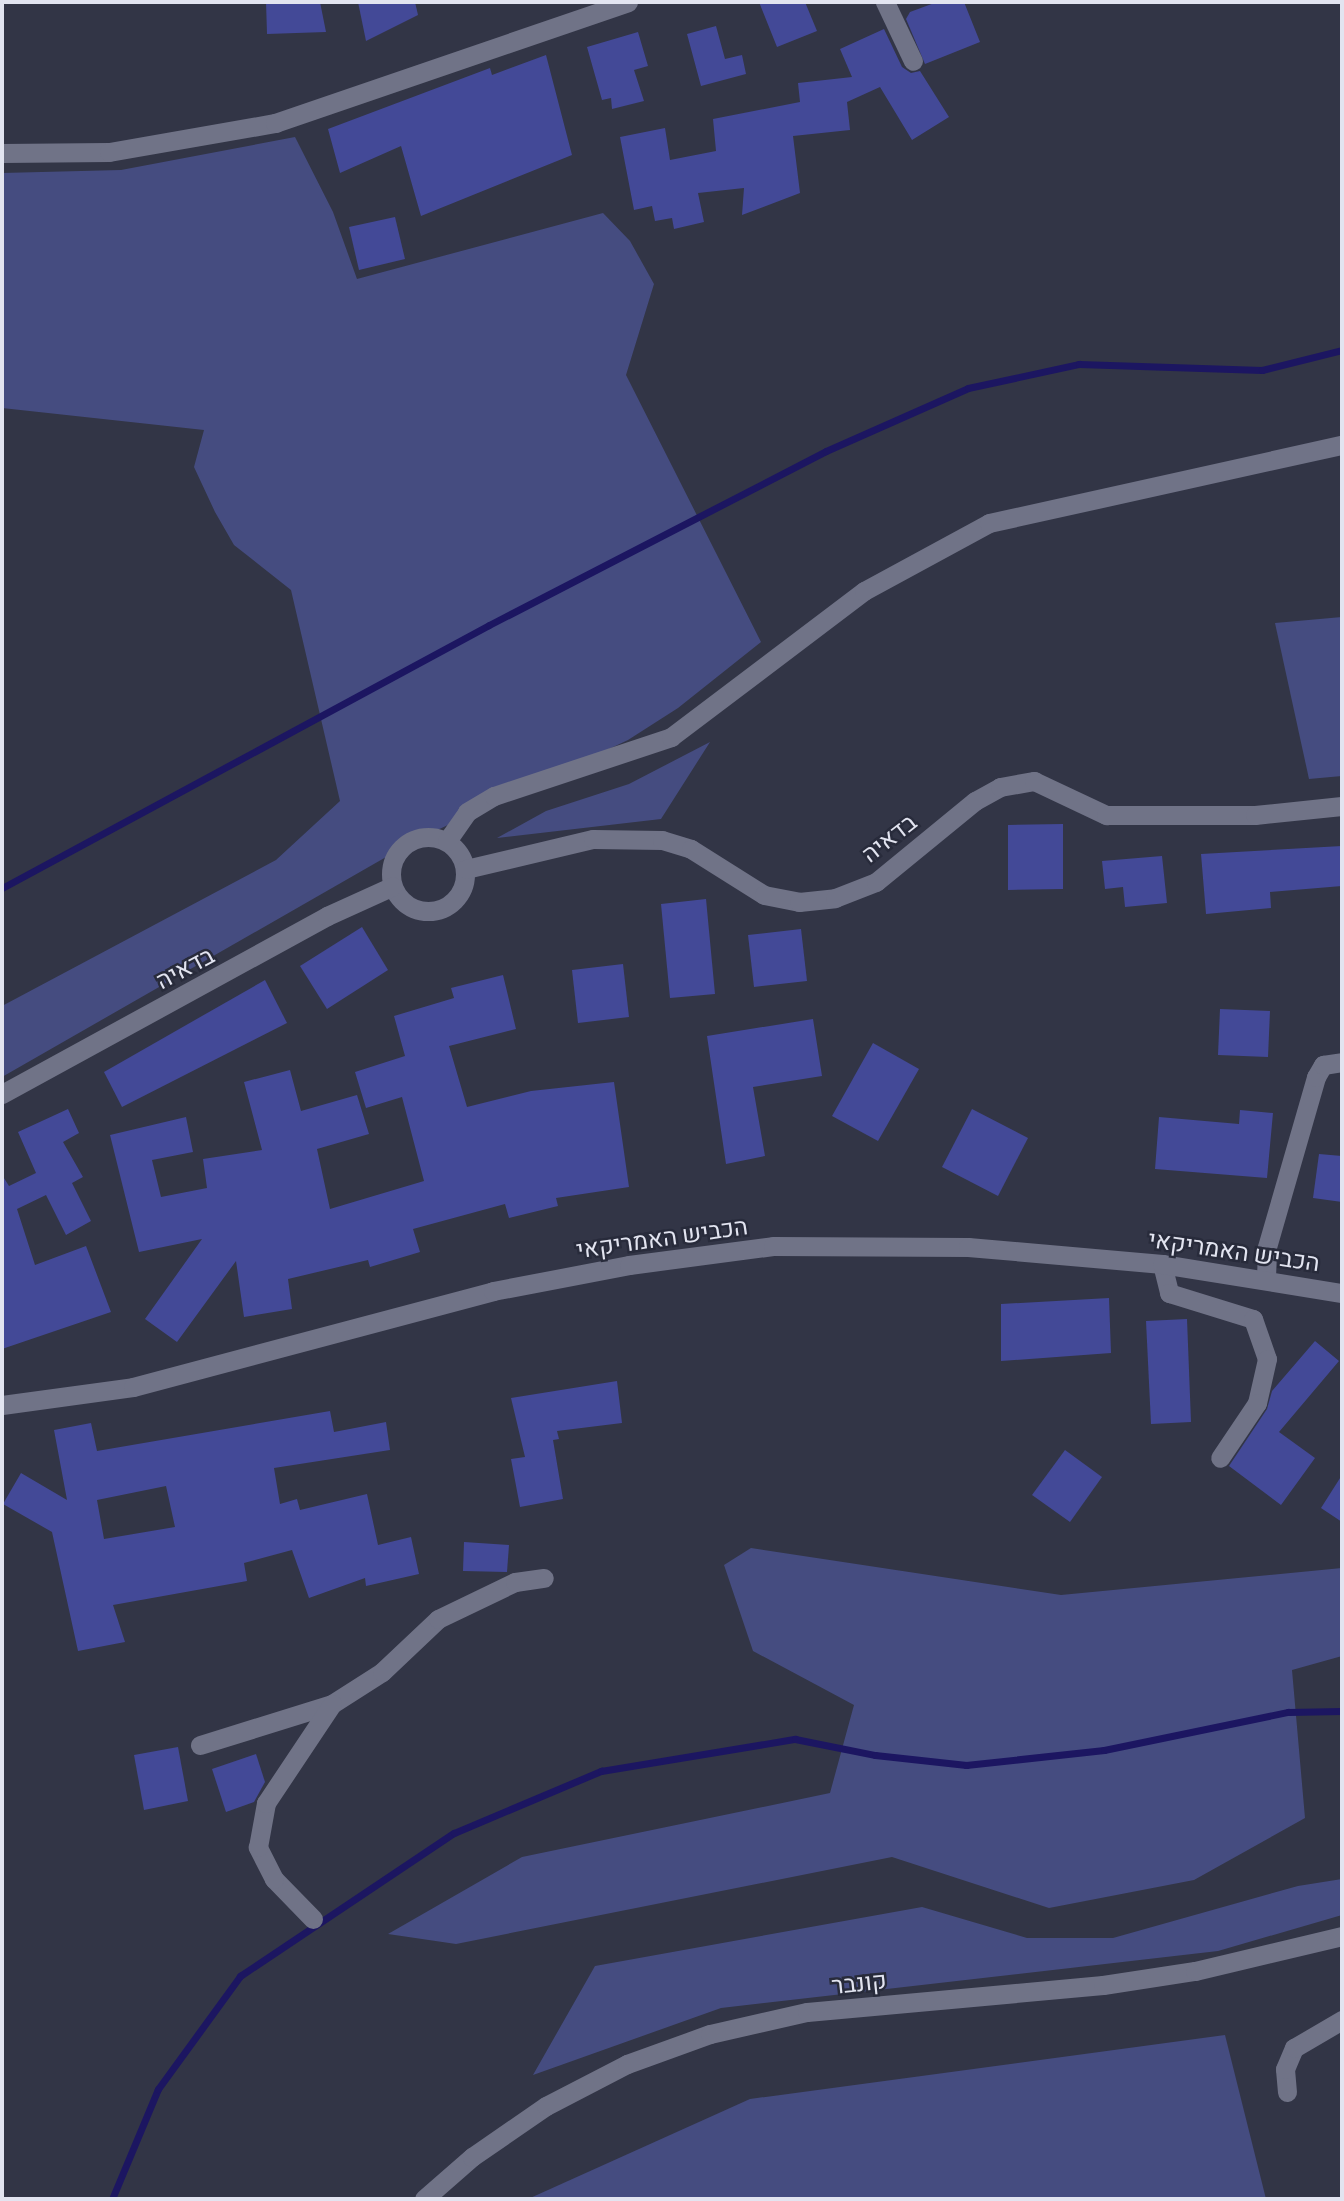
<!DOCTYPE html>
<html>
<head>
<meta charset="utf-8">
<style>
  body { margin:0 }
  #map { position:relative; width:1344px; height:2201px; overflow:hidden; background:#323546; font-family:Ubuntu,Heebo,sans-serif }
  div>[style] { position:absolute }
  [style*='--x'] { left:calc(var(--x)*1px); top:calc(var(--y)*1px); width:calc(var(--w)*1px); rotate:calc(var(--a)*1deg) }
  .green>* { inset:0; background:#454c80 }
  .stream>* { height:7px; margin:-3.5px; padding:0 3.5px; transform-origin:3.5px; border-radius:3.5px; background:#1c1661 }
  .building>* { inset:0; background:#434997 }
  .minor>* { height:19px; margin:-9.5px; padding:0 9.5px; transform-origin:9.5px; border-radius:9.5px; background:#707387 }
  .tertiary>* { height:19px; margin:-9.5px; padding:0 9.5px; transform-origin:9.5px; border-radius:9.5px; background:#707387 }
  .tertiary>.ring { margin:-9.5px; padding:0; box-sizing:content-box; background:none; border:19px solid #707387; border-radius:50% }
  .secondary>* { height:19px; margin:-9.5px; padding:0 9.5px; transform-origin:9.5px; border-radius:9.5px; background:#707387 }
  span { translate:-50% -50%; white-space:nowrap; text-align:center; line-height:1.15; -webkit-text-stroke:5px #282b3b; paint-order:stroke }
  .street-label { font-size:24px; color:#e2e4f0 }
  .frame { position:absolute; inset:0; border:4px solid #e2e4f0; pointer-events:none }
</style>
</head>
<body>
<div id="map">
  <div class="green">
    <div style="clip-path:polygon(295px 137px,333px 212px,357px 279px,603px 213px,630px 241px,654px 284px,626px 375px,761px 642px,678px 708px,628px 740px,414px 841px,2px 1077px,2px 1006px,276px 860px,340px 801px,291px 590px,234px 545px,215px 512px,194px 467px,204px 430px,2px 408px,2px 173px,121px 170px)"></div>
    <div style="clip-path:polygon(1342px 617px,1342px 776px,1309px 779px,1275px 623px)"></div>
    <div style="clip-path:polygon(710px 742px,661px 819px,497px 838px,546px 811px,629px 784px)"></div>
    <div style="clip-path:polygon(751px 1548px,1061px 1595px,1342px 1568px,1342px 1656px,1292px 1670px,1305px 1818px,1194px 1880px,1049px 1908px,892px 1857px,456px 1944px,388px 1934px,522px 1857px,830px 1793px,854px 1705px,753px 1651px,724px 1565px)"></div>
    <div style="clip-path:polygon(1342px 1879px,1342px 1915px,1218px 1951px,721px 2008px,533px 2075px,595px 1966px,922px 1907px,1027px 1938px,1113px 1938px,1298px 1886px)"></div>
    <div style="clip-path:polygon(1225px 2035px,1266px 2199px,528px 2199px,750px 2099px)"></div>
  </div>
  <div class="stream">
    <div style="--x:2;--y:888;--w:553;--a:-28.37"></div>
    <div style="--x:489;--y:625;--w:379;--a:-27.3"></div>
    <div style="--x:826;--y:451;--w:155;--a:-23.9"></div>
    <div style="--x:968;--y:388;--w:114;--a:-12.2"></div>
    <div style="--x:1079;--y:364;--w:183;--a:1.9"></div>
    <div style="--x:1262;--y:370;--w:82;--a:-14"></div>
    <div style="--x:112;--y:2199;--w:119;--a:-67.3"></div>
    <div style="--x:158;--y:2089;--w:140;--a:-54"></div>
    <div style="--x:240;--y:1976;--w:257;--a:-33.8"></div>
    <div style="--x:454;--y:1833;--w:160;--a:-22.9"></div>
    <div style="--x:601;--y:1771;--w:197;--a:-9.4"></div>
    <div style="--x:795;--y:1739;--w:82;--a:11.3"></div>
    <div style="--x:875;--y:1755;--w:92;--a:6.3"></div>
    <div style="--x:966;--y:1765;--w:139;--a:-6.2"></div>
    <div style="--x:1104;--y:1750;--w:188;--a:-11.7"></div>
    <div style="--x:1288;--y:1712;--w:54;--a:-1.1"></div>
  </div>
  <div class="building">
    <div style="clip-path:polygon(266px 2px,320px 2px,326px 32px,267px 34px)"></div>
    <div style="clip-path:polygon(358px 2px,415px 2px,418px 15px,366px 41px)"></div>
    <div style="clip-path:polygon(759px 2px,805px 2px,817px 31px,777px 47px)"></div>
    <div style="clip-path:polygon(937px 2px,964px 2px,980px 42px,925px 64px,906px 19px,910px 12px)"></div>
    <div style="clip-path:polygon(716px 26px,725px 59px,742px 55px,746px 74px,701px 86px,687px 34px)"></div>
    <div style="clip-path:polygon(884px 29px,902px 67px,911px 73px,920px 71px,949px 117px,912px 140px,880px 87px,847px 102px,850px 130px,793px 136px,800px 193px,742px 215px,744px 188px,698px 193px,704px 222px,674px 229px,672px 218px,655px 221px,652px 206px,634px 210px,620px 137px,665px 128px,670px 160px,716px 151px,713px 119px,800px 102px,798px 83px,852px 77px,840px 49px)"></div>
    <div style="clip-path:polygon(638px 32px,648px 66px,634px 70px,644px 101px,612px 109px,611px 98px,602px 100px,587px 47px)"></div>
    <div style="clip-path:polygon(546px 55px,572px 155px,421px 216px,401px 146px,340px 173px,328px 129px,490px 68px,492px 75px)"></div>
    <div style="clip-path:polygon(395px 217px,405px 259px,359px 270px,349px 227px)"></div>
    <div style="clip-path:polygon(1063px 824px,1063px 889px,1008px 890px,1008px 825px)"></div>
    <div style="clip-path:polygon(1342px 846px,1342px 886px,1270px 892px,1271px 908px,1206px 914px,1201px 854px)"></div>
    <div style="clip-path:polygon(1162px 856px,1167px 903px,1125px 907px,1123px 887px,1105px 889px,1102px 861px)"></div>
    <div style="clip-path:polygon(706px 899px,715px 994px,670px 998px,661px 904px)"></div>
    <div style="clip-path:polygon(362px 927px,388px 970px,327px 1009px,300px 966px)"></div>
    <div style="clip-path:polygon(801px 929px,807px 981px,754px 987px,748px 935px)"></div>
    <div style="clip-path:polygon(623px 964px,629px 1017px,578px 1023px,572px 970px)"></div>
    <div style="clip-path:polygon(503px 975px,516px 1029px,449px 1046px,467px 1107px,531px 1091px,614px 1082px,629px 1187px,556px 1198px,558px 1206px,509px 1218px,505px 1204px,413px 1229px,420px 1252px,370px 1267px,368px 1260px,288px 1279px,292px 1309px,244px 1317px,236px 1261px,177px 1342px,145px 1319px,202px 1239px,139px 1252px,110px 1135px,186px 1117px,193px 1152px,152px 1160px,161px 1197px,207px 1188px,203px 1159px,262px 1150px,244px 1082px,290px 1070px,301px 1111px,357px 1095px,369px 1134px,317px 1149px,330px 1209px,424px 1181px,402px 1097px,366px 1108px,355px 1072px,405px 1056px,394px 1016px,454px 998px,451px 988px)"></div>
    <div style="clip-path:polygon(265px 980px,287px 1023px,122px 1107px,104px 1072px)"></div>
    <div style="clip-path:polygon(1220px 1009px,1270px 1011px,1268px 1057px,1218px 1055px)"></div>
    <div style="clip-path:polygon(813px 1019px,822px 1076px,753px 1087px,765px 1156px,726px 1164px,707px 1036px)"></div>
    <div style="clip-path:polygon(873px 1043px,919px 1069px,878px 1141px,832px 1116px)"></div>
    <div style="clip-path:polygon(68px 1109px,79px 1133px,63px 1142px,83px 1177px,72px 1183px,91px 1221px,66px 1235px,46px 1195px,17px 1209px,35px 1265px,86px 1246px,111px 1312px,2px 1349px,2px 1175px,9px 1186px,36px 1173px,18px 1132px)"></div>
    <div style="clip-path:polygon(972px 1109px,1028px 1138px,998px 1196px,942px 1167px)"></div>
    <div style="clip-path:polygon(1240px 1110px,1273px 1113px,1267px 1178px,1155px 1169px,1159px 1117px,1239px 1124px)"></div>
    <div style="clip-path:polygon(1319px 1154px,1342px 1156px,1342px 1202px,1313px 1198px)"></div>
    <div style="clip-path:polygon(1109px 1298px,1111px 1353px,1001px 1361px,1001px 1304px)"></div>
    <div style="clip-path:polygon(1187px 1319px,1191px 1422px,1151px 1424px,1146px 1321px)"></div>
    <div style="clip-path:polygon(1315px 1341px,1339px 1361px,1279px 1432px,1315px 1458px,1281px 1505px,1229px 1466px,1267px 1409px,1272px 1391px)"></div>
    <div style="clip-path:polygon(617px 1381px,622px 1423px,557px 1431px,559px 1439px,553px 1440px,563px 1499px,520px 1507px,511px 1459px,525px 1457px,511px 1398px)"></div>
    <div style="clip-path:polygon(evenodd,330px 1411px,334px 1432px,386px 1422px,390px 1450px,274px 1468px,280px 1504px,297px 1499px,300px 1510px,367px 1494px,378px 1545px,411px 1537px,419px 1574px,366px 1586px,365px 1578px,309px 1598px,292px 1550px,244px 1563px,247px 1581px,113px 1605px,125px 1642px,78px 1651px,52px 1532px,3px 1504px,21px 1473px,67px 1500px,54px 1430px,91px 1423px,97px 1451px,330px 1411px,166px 1486px,175px 1527px,104px 1539px,97px 1500px,166px 1486px)"></div>
    <div style="clip-path:polygon(1065px 1450px,1102px 1477px,1070px 1522px,1032px 1495px)"></div>
    <div style="clip-path:polygon(1342px 1475px,1342px 1522px,1321px 1508px)"></div>
    <div style="clip-path:polygon(464px 1542px,509px 1545px,507px 1572px,463px 1571px)"></div>
    <div style="clip-path:polygon(178px 1747px,188px 1801px,144px 1810px,134px 1755px)"></div>
    <div style="clip-path:polygon(256px 1754px,265px 1782px,254px 1802px,226px 1812px,212px 1769px)"></div>
  </div>
  <div class="minor">
    <div style="--x:885;--y:2;--w:65;--a:64.6"></div>
    <div style="--x:2;--y:153;--w:107;--a:-0.5"></div>
    <div style="--x:109;--y:152;--w:169;--a:-9.9"></div>
    <div style="--x:275;--y:123;--w:373;--a:-18.9"></div>
    <div style="--x:1162;--y:1264;--w:30;--a:76"></div>
    <div style="--x:1169;--y:1293;--w:88;--a:17.2"></div>
    <div style="--x:1253;--y:1319;--w:42;--a:70.7"></div>
    <div style="--x:1267;--y:1359;--w:45;--a:102.8"></div>
    <div style="--x:1257;--y:1403;--w:66;--a:123.9"></div>
    <div style="--x:1266;--y:1278;--w:31;--a:-88"></div>
    <div style="--x:1267;--y:1247;--w:177;--a:-73.9"></div>
    <div style="--x:1316;--y:1077;--w:14;--a:-60"></div>
    <div style="--x:1323;--y:1065;--w:19;--a:-9"></div>
    <div style="--x:200;--y:1745;--w:138;--a:-17.3"></div>
    <div style="--x:332;--y:1704;--w:59;--a:-32.6"></div>
    <div style="--x:382;--y:1672;--w:77;--a:-43.4"></div>
    <div style="--x:438;--y:1619;--w:85;--a:-25.7"></div>
    <div style="--x:515;--y:1582;--w:29;--a:-8"></div>
    <div style="--x:313;--y:1919;--w:56;--a:-134.3"></div>
    <div style="--x:274;--y:1879;--w:36;--a:-117"></div>
    <div style="--x:258;--y:1847;--w:45;--a:-79.7"></div>
    <div style="--x:266;--y:1803;--w:119;--a:-56.3"></div>
    <div style="--x:1287;--y:2092;--w:23;--a:-95"></div>
    <div style="--x:1285;--y:2069;--w:23;--a:-67"></div>
    <div style="--x:1294;--y:2048;--w:56;--a:-30.3"></div>
    <div style="--x:424;--y:2199;--w:64;--a:-41.2"></div>
    <div style="--x:472;--y:2157;--w:90;--a:-34.6"></div>
    <div style="--x:546;--y:2106;--w:91;--a:-27.4"></div>
    <div style="--x:627;--y:2064;--w:88;--a:-19.9"></div>
    <div style="--x:710;--y:2034;--w:99;--a:-12.8"></div>
    <div style="--x:807;--y:2012;--w:297;--a:-5.2"></div>
    <div style="--x:1103;--y:1985;--w:93;--a:-8.7"></div>
    <div style="--x:1195;--y:1971;--w:151;--a:-13.4"></div>
  </div>
  <div class="tertiary">
    <div class="ring" style="left:391px;top:837px;width:55px;height:55px"></div>
    <div style="--x:447;--y:841;--w:35;--a:-55"></div>
    <div style="--x:467;--y:812;--w:31;--a:-31"></div>
    <div style="--x:494;--y:796;--w:187;--a:-18.4"></div>
    <div style="--x:671;--y:737;--w:242;--a:-37.1"></div>
    <div style="--x:864;--y:591;--w:142;--a:-28.5"></div>
    <div style="--x:989;--y:523;--w:362;--a:-12.5"></div>
    <div style="--x:466;--y:869;--w:130;--a:-13.3"></div>
    <div style="--x:593;--y:839;--w:69;--a:0.8"></div>
    <div style="--x:662;--y:840;--w:30;--a:17"></div>
    <div style="--x:691;--y:849;--w:86;--a:32.2"></div>
    <div style="--x:764;--y:895;--w:36;--a:11"></div>
    <div style="--x:799;--y:902;--w:36;--a:-6"></div>
    <div style="--x:835;--y:898;--w:44;--a:-21.3"></div>
    <div style="--x:876;--y:882;--w:128;--a:-39.3"></div>
    <div style="--x:975;--y:801;--w:29;--a:-29"></div>
    <div style="--x:1000;--y:787;--w:35;--a:-10"></div>
    <div style="--x:1034;--y:781;--w:80;--a:25.3"></div>
    <div style="--x:1106;--y:815;--w:149;--a:0"></div>
    <div style="--x:1255;--y:815;--w:87;--a:-5.9"></div>
    <div style="--x:2;--y:1094;--w:371;--a:-28.7"></div>
    <div style="--x:327;--y:916;--w:72;--a:-24.4"></div>
  </div>
  <div class="secondary">
    <div style="--x:2;--y:1405;--w:132;--a:-7.8"></div>
    <div style="--x:133;--y:1387;--w:373;--a:-14.9"></div>
    <div style="--x:493;--y:1291;--w:138;--a:-10.8"></div>
    <div style="--x:629;--y:1265;--w:145;--a:-7.5"></div>
    <div style="--x:773;--y:1246;--w:195;--a:0.3"></div>
    <div style="--x:968;--y:1247;--w:195;--a:5"></div>
    <div style="--x:1162;--y:1264;--w:182;--a:9.2"></div>
  </div>
  <div class="street-label">
    <span style="left:889px;top:838px;rotate:-38deg">בדאיה</span>
    <span style="left:185px;top:968px;rotate:-28deg">בדאיה</span>
    <span style="left:662px;top:1238px;rotate:-8deg">הכביש האמריקאי</span>
    <span style="left:1234px;top:1251px;rotate:8deg">הכביש האמריקאי</span>
    <span style="left:859px;top:1983px;rotate:-6deg">קונבר</span>
  </div>
  <div class="frame"></div>
</div>
</body>
</html>
